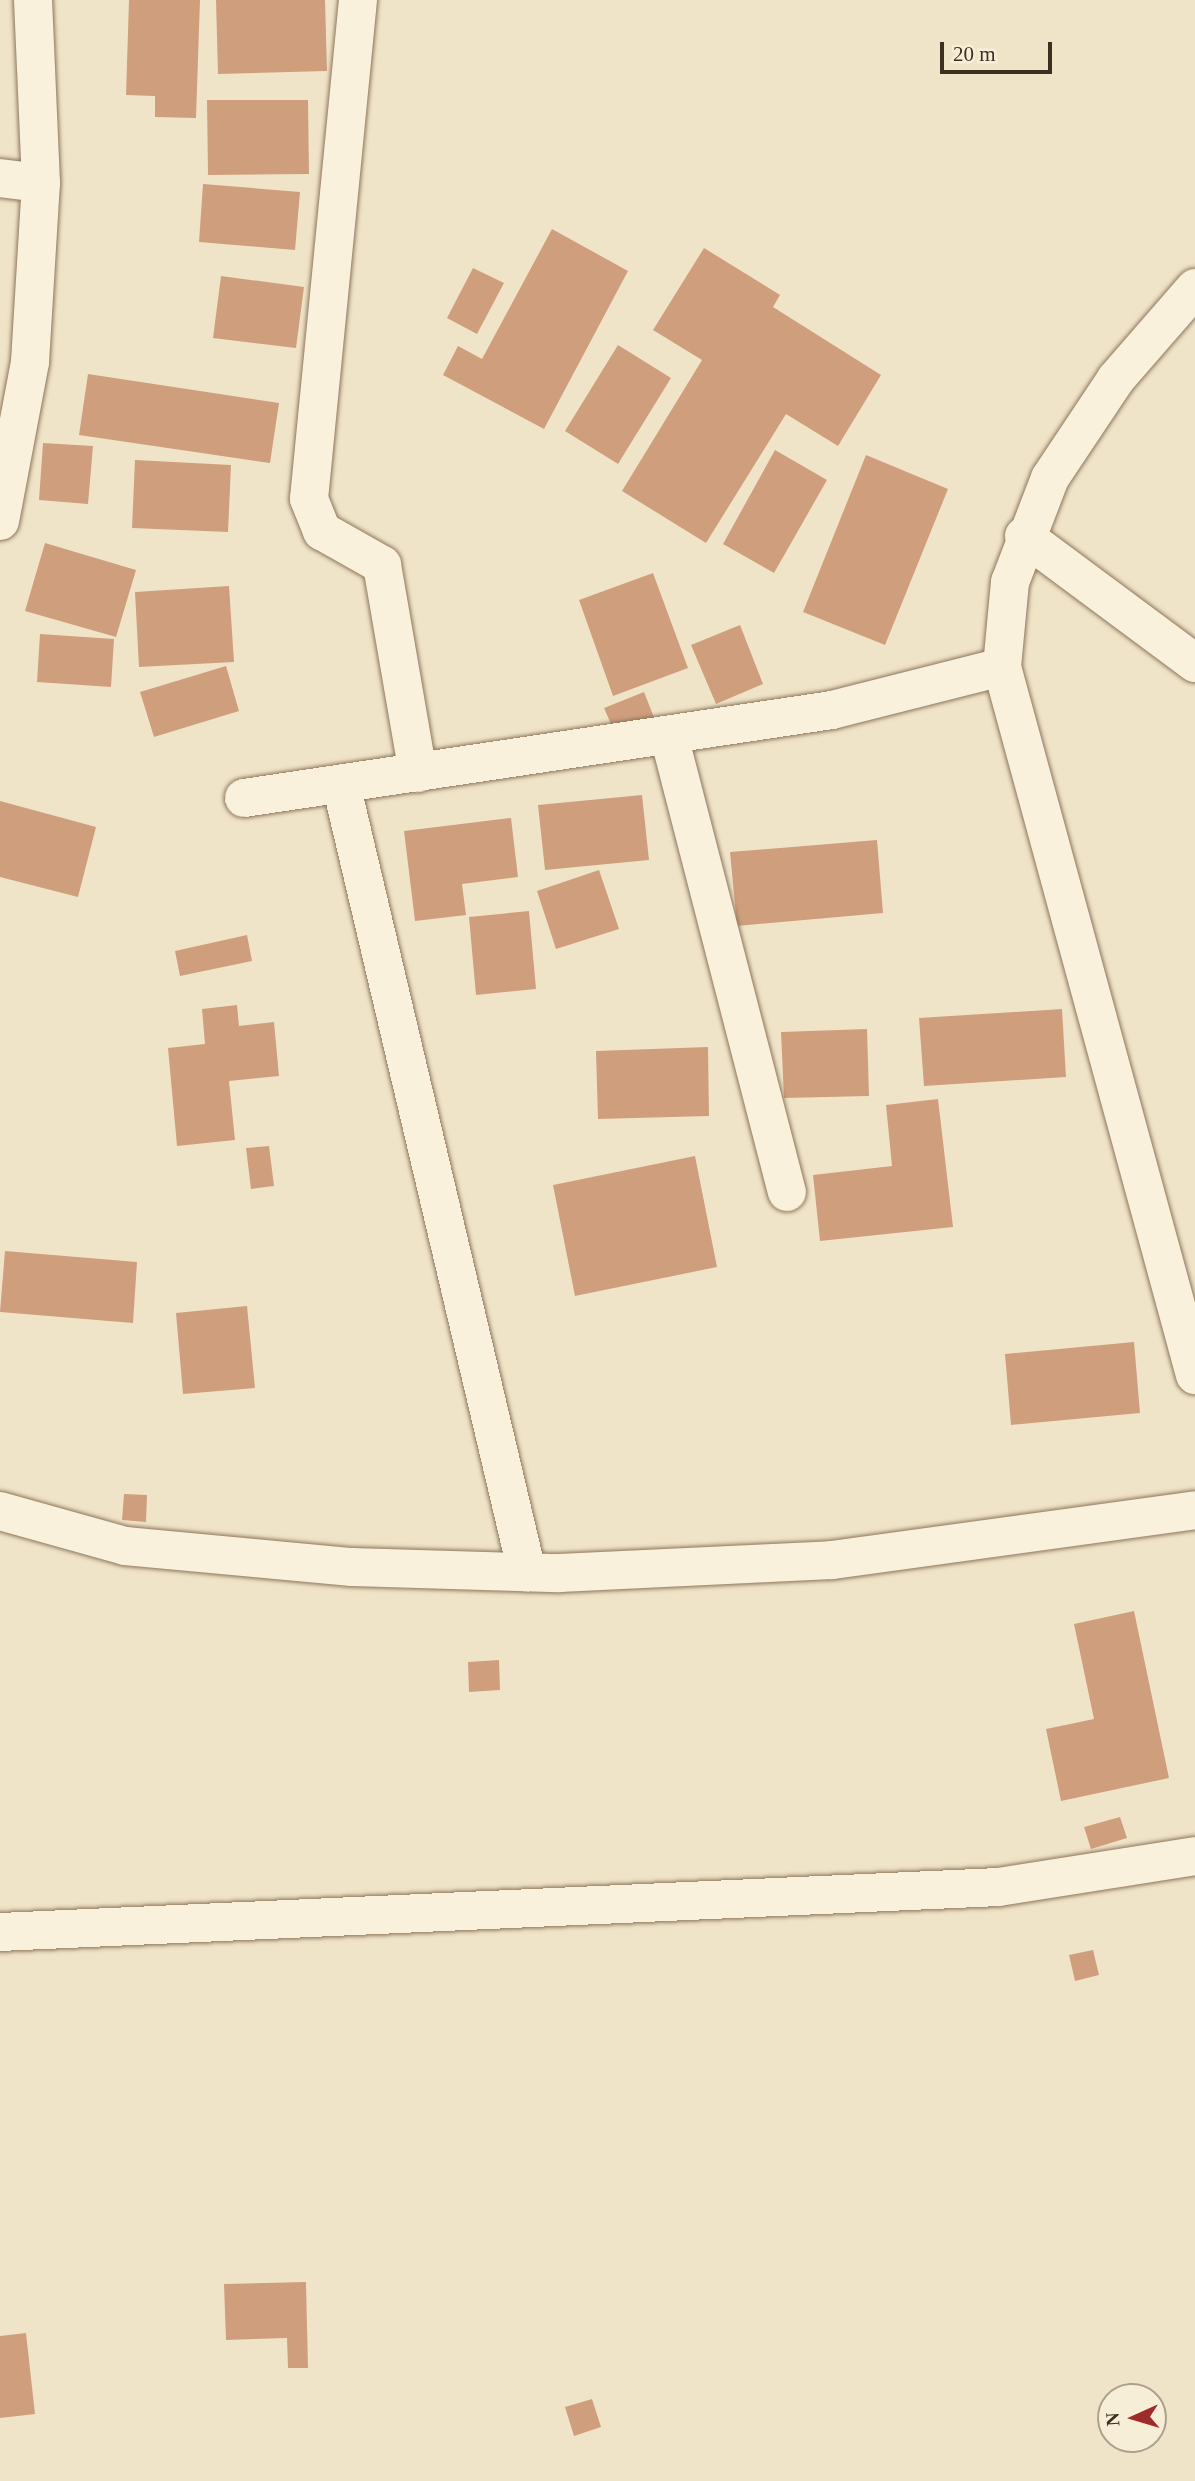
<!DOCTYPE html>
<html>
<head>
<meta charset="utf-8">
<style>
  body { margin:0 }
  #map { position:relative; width:1195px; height:2481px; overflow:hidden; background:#f0e4c8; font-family:"Times New Roman",serif }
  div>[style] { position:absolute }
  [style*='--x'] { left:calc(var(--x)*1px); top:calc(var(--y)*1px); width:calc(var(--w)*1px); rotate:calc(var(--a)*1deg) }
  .building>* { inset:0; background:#cf9f7d }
  .roads { filter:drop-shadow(0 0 2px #8d765c) drop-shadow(0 0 2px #8d765c) }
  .minor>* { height:38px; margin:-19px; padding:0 19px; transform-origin:19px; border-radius:19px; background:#faf1dc }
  span { translate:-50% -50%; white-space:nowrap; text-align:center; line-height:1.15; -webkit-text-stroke:5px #f7eed8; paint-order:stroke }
  .north { position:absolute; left:1097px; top:2383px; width:70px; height:70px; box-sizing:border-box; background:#f7eed8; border:2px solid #ada18e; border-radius:50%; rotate:266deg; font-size:19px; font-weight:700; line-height:28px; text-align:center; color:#3d2e20 }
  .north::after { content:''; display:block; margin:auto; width:24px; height:32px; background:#9e2a2b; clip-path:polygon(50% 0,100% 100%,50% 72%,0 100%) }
  .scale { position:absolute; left:940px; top:42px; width:112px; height:32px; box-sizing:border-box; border:4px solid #3d2e20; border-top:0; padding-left:9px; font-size:21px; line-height:24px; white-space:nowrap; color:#3d2e20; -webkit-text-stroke:5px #f7eed8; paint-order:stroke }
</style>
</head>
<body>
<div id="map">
  <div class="building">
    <div style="clip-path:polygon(129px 0,200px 0,196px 118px,155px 117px,155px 96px,126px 95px)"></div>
    <div style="clip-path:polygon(216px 0,325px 0,327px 71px,218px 74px)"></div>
    <div style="clip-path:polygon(207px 100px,308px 100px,309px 174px,208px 175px)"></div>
    <div style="clip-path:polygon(203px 184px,300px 192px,295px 250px,199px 242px)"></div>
    <div style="clip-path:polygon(552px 229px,628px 271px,544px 429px,443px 375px,458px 346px,482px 359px)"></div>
    <div style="clip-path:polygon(704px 248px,780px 295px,773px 307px,881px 375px,838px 446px,786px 414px,706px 543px,622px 491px,702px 360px,653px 330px)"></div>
    <div style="clip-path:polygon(473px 268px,504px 283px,477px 334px,447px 318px)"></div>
    <div style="clip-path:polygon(221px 276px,304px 287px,296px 348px,213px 338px)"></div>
    <div style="clip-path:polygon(618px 345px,671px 378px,618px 464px,565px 431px)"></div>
    <div style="clip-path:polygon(88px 374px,279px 403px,270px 463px,79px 435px)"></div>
    <div style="clip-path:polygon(43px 443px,93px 446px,88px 504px,39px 500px)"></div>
    <div style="clip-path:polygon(775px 450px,827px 480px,774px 573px,723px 544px)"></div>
    <div style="clip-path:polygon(866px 455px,948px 489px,885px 645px,803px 612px)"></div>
    <div style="clip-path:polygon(135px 460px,231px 465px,228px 532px,132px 528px)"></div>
    <div style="clip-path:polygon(45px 543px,136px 570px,116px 637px,25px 611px)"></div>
    <div style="clip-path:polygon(653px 573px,688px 668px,613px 696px,579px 600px)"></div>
    <div style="clip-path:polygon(229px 586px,234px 662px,139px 667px,135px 592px)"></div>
    <div style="clip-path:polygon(740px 625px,763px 684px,716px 704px,691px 645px)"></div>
    <div style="clip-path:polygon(40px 634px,114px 639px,111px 687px,37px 682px)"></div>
    <div style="clip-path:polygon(226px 666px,239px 711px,154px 737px,140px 692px)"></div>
    <div style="clip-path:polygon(644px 692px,655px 720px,616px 736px,604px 708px)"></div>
    <div style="clip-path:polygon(642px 795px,649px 860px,545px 870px,538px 805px)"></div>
    <div style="clip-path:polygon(0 801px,96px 827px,78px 897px,0 877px)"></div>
    <div style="clip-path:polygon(511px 818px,518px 877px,462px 884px,466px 915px,415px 921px,404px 831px)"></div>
    <div style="clip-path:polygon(877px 840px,883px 913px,737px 926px,730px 852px)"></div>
    <div style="clip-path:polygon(599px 870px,619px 929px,556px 949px,537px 891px)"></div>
    <div style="clip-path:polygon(529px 911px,536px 989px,476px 995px,469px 917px)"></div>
    <div style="clip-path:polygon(247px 935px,252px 961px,180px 976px,175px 951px)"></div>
    <div style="clip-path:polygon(237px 1005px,239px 1026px,274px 1022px,279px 1076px,229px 1081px,235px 1140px,177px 1146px,168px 1048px,205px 1044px,202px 1009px)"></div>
    <div style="clip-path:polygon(1062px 1009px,1066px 1077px,924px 1086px,919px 1018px)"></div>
    <div style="clip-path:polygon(867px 1029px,869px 1096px,784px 1098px,781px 1032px)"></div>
    <div style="clip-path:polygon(708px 1047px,709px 1116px,598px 1119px,596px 1051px)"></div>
    <div style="clip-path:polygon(938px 1099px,953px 1227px,820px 1241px,813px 1175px,892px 1166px,886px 1105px)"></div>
    <div style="clip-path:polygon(269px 1146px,274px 1186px,251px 1189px,246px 1148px)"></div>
    <div style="clip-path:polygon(695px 1156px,717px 1267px,575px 1296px,553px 1185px)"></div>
    <div style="clip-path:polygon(5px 1251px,137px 1262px,133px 1323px,0 1312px)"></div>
    <div style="clip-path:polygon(247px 1306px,255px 1388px,183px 1394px,176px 1313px)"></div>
    <div style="clip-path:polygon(1134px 1342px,1140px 1413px,1011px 1425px,1005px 1354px)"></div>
    <div style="clip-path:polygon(124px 1494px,147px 1495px,146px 1522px,122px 1520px)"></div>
    <div style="clip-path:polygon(1134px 1611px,1169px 1778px,1061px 1801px,1046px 1729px,1094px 1719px,1074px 1624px)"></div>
    <div style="clip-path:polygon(499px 1660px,500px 1690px,469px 1692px,468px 1662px)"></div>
    <div style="clip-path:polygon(1120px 1817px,1127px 1838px,1091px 1849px,1084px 1827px)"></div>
    <div style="clip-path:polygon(1093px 1950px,1099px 1975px,1075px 1981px,1069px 1955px)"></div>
    <div style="clip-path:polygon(306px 2282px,308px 2368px,288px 2368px,287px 2338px,226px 2340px,224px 2284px)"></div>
    <div style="clip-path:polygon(26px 2333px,35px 2414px,0 2418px,0 2336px)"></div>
    <div style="clip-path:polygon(592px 2399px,601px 2427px,574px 2436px,565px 2407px)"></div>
  </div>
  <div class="roads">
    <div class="minor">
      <div style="--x:358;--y:0;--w:501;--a:95.61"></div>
      <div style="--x:309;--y:499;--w:35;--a:68"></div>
      <div style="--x:322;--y:531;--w:69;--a:29.5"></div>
      <div style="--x:382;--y:565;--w:211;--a:80.2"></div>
      <div style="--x:0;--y:178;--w:41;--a:7"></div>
      <div style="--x:1195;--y:288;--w:121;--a:131"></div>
      <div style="--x:1116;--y:379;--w:119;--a:123.7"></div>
      <div style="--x:1050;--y:478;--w:111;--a:111"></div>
      <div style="--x:1010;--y:582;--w:85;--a:95.4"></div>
      <div style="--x:1002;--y:667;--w:734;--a:74.75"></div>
      <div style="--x:0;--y:521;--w:162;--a:-79.3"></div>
      <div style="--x:30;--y:362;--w:179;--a:-86.5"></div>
      <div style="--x:41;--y:183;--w:183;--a:-92.5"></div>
      <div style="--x:1024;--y:536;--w:213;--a:36.6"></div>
      <div style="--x:669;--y:736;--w:471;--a:75.5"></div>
      <div style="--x:341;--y:784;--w:810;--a:76.72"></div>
      <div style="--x:244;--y:798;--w:595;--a:-8.51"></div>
      <div style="--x:832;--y:710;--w:175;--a:-14.2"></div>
      <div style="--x:0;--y:1511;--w:130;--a:15.6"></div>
      <div style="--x:125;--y:1546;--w:228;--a:5.3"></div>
      <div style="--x:352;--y:1567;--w:207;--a:1.7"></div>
      <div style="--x:559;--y:1573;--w:273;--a:-2.7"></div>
      <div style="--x:832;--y:1560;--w:366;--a:-7.8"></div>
      <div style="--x:0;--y:1932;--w:999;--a:-2.58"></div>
      <div style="--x:998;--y:1887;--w:199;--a:-8.9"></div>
    </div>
  </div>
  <div class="north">N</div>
  <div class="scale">20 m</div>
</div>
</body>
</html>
